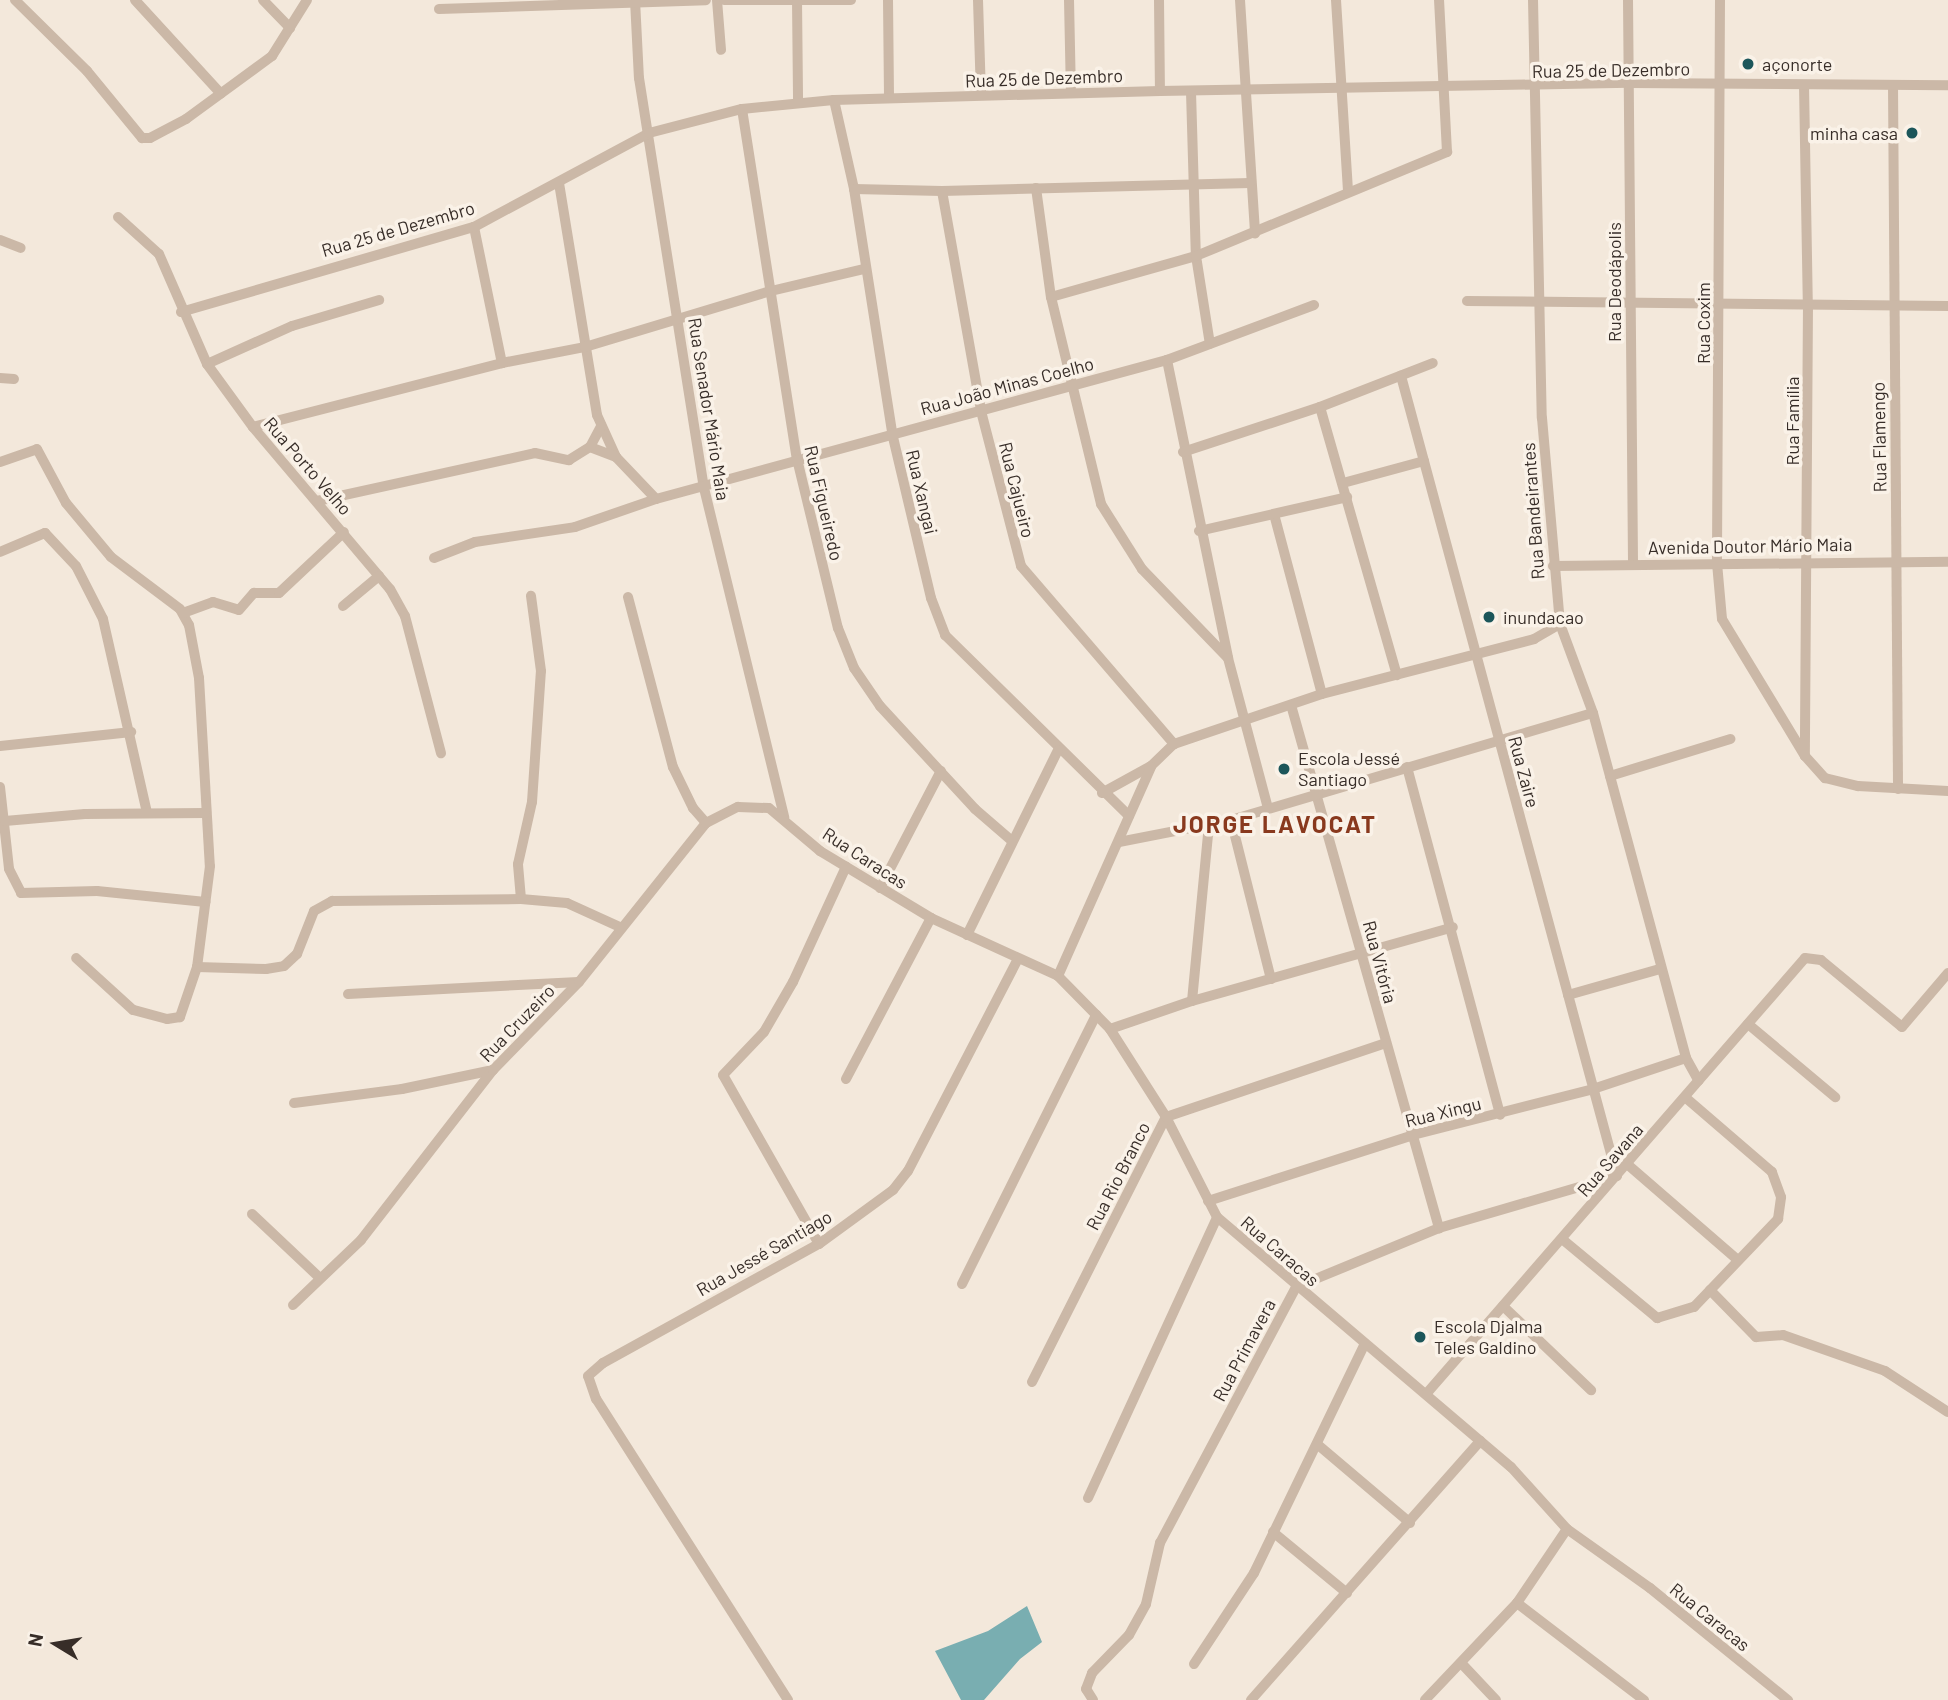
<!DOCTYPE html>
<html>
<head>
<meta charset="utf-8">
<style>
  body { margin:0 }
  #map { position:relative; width:1948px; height:1700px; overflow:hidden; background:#f3e8db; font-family:Barlow,sans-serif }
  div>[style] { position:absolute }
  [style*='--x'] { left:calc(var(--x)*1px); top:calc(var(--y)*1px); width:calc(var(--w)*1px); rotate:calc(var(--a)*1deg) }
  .water>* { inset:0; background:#79aeb1 }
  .minor>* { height:10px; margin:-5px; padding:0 5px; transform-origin:5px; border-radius:5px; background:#cbb8a7 }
  .dots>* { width:19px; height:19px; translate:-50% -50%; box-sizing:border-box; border:4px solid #faf2e8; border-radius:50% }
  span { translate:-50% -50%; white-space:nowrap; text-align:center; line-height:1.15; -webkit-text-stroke:7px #faf2e8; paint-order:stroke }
  .poi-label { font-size:18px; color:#372d28 }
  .left { translate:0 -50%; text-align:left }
  .right { translate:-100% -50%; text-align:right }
  .street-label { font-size:18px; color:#372d28 }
  .district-label { font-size:24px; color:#89391e; font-weight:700; letter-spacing:2px }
  .north { position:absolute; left:21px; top:1609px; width:70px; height:70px; -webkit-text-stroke:5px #faf2e8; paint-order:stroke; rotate:281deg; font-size:19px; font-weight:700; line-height:28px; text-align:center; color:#372d28 }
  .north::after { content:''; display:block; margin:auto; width:24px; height:32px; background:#372d28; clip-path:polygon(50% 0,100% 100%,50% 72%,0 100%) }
</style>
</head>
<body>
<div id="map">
  <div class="water">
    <div style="clip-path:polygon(1027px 1606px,1042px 1642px,1020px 1659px,984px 1700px,961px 1700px,935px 1651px,988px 1631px)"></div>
  </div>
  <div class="minor">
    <div style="--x:15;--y:0;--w:101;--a:44.6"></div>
    <div style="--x:87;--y:71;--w:87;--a:50.6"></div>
    <div style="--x:142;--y:138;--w:8;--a:0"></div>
    <div style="--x:150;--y:138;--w:41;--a:-27.8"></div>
    <div style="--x:186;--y:119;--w:107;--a:-36.2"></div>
    <div style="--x:272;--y:56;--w:66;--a:-58"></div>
    <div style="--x:135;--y:0;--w:127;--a:47.5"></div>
    <div style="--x:263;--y:0;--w:39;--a:46"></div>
    <div style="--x:635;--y:0;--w:78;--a:87.1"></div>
    <div style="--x:639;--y:78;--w:415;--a:81"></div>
    <div style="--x:704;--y:488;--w:339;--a:76.3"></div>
    <div style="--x:717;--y:0;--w:50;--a:85.4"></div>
    <div style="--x:724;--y:0;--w:127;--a:0"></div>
    <div style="--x:797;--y:0;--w:102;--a:89.4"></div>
    <div style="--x:888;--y:0;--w:98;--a:89.4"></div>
    <div style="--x:978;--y:0;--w:95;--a:88.2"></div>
    <div style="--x:1069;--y:0;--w:93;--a:88.8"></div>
    <div style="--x:1159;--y:0;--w:91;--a:89.4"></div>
    <div style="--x:1240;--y:0;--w:234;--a:86.3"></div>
    <div style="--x:1336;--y:0;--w:190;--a:86.4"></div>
    <div style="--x:1533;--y:0;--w:418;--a:88.8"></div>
    <div style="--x:1542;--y:418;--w:207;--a:85"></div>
    <div style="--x:1560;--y:624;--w:95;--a:69.7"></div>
    <div style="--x:1593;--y:713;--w:357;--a:74.9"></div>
    <div style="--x:1686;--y:1058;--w:26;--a:61"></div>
    <div style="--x:1628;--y:0;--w:563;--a:89.49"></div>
    <div style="--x:1720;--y:0;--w:563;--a:90.31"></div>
    <div style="--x:1717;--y:563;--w:56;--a:84.9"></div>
    <div style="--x:1722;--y:619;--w:160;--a:58.8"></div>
    <div style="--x:1805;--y:756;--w:30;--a:48"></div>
    <div style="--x:1825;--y:778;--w:34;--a:14"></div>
    <div style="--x:1858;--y:786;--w:90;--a:3.2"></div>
    <div style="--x:439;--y:9;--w:267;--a:-1.9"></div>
    <div style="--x:1804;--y:85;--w:219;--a:89"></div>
    <div style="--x:1808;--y:304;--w:452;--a:90.4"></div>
    <div style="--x:1893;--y:85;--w:704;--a:89.59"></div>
    <div style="--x:1191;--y:92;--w:164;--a:88.3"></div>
    <div style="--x:1196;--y:256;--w:89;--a:81"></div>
    <div style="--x:834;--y:100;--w:91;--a:77.3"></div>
    <div style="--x:854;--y:189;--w:247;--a:81.1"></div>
    <div style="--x:892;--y:433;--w:170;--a:76.7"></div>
    <div style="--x:931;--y:598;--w:40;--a:69"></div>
    <div style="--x:945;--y:635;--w:258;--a:44.5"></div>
    <div style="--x:742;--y:109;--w:354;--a:81.1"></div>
    <div style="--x:797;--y:459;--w:174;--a:76.4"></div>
    <div style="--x:838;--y:628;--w:43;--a:68.2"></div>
    <div style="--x:854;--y:668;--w:46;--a:55.6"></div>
    <div style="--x:880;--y:706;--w:140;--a:47.3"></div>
    <div style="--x:975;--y:809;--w:49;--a:40.9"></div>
    <div style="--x:559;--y:183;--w:235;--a:80.7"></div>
    <div style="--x:597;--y:415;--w:46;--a:65.7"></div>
    <div style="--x:616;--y:457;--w:58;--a:46.4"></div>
    <div style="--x:1036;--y:188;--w:110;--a:82.2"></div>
    <div style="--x:1051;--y:297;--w:213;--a:76.4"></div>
    <div style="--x:1101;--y:504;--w:77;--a:57.8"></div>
    <div style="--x:1142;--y:569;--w:124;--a:46"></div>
    <div style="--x:854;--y:189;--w:88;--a:1.3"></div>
    <div style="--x:942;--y:191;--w:308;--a:-1.5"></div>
    <div style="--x:942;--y:191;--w:223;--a:79.9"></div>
    <div style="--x:981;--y:411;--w:160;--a:75.5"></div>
    <div style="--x:1021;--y:566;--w:235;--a:49.3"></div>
    <div style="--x:118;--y:217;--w:55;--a:42.1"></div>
    <div style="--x:159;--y:254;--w:120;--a:66.4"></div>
    <div style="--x:207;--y:364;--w:78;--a:53.9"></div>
    <div style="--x:253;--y:427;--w:212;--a:49.8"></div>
    <div style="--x:390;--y:589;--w:31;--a:61"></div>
    <div style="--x:405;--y:616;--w:142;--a:75.3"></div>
    <div style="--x:474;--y:227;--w:139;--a:78.4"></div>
    <div style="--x:0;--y:240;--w:22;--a:21"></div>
    <div style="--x:1051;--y:297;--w:151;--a:-15.8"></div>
    <div style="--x:1196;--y:256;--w:272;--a:-22.5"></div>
    <div style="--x:1447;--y:152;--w:152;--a:-93"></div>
    <div style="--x:1467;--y:301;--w:481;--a:0.6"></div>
    <div style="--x:181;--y:312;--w:305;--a:-16.2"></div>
    <div style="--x:474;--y:227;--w:199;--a:-28.2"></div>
    <div style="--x:649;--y:133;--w:96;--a:-14.5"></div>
    <div style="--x:742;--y:109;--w:92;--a:-5.6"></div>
    <div style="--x:834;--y:100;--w:326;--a:-1.6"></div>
    <div style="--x:1160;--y:91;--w:469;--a:-1"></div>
    <div style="--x:1629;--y:83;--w:319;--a:0.4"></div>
    <div style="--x:1167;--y:360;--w:304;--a:78.4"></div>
    <div style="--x:1228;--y:658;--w:155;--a:75.1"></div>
    <div style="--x:207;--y:364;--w:93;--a:-24.1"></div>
    <div style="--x:292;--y:326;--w:91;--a:-16.6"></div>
    <div style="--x:0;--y:378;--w:14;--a:4"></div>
    <div style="--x:1320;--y:407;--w:279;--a:74"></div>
    <div style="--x:253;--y:427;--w:257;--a:-14.4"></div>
    <div style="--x:502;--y:363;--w:85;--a:-10.9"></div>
    <div style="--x:585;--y:347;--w:194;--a:-16.8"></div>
    <div style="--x:771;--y:291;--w:96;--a:-13.3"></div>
    <div style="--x:590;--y:447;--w:28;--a:21"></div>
    <div style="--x:1183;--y:452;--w:144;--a:-18.2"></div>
    <div style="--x:1320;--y:407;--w:121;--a:-21.3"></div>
    <div style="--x:0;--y:462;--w:39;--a:-19"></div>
    <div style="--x:37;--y:449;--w:61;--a:61.8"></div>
    <div style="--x:66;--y:503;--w:70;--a:50.2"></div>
    <div style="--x:111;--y:557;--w:86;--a:37"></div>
    <div style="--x:180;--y:609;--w:18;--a:61"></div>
    <div style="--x:189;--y:625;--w:54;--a:79.3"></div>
    <div style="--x:199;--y:678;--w:188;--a:86.7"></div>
    <div style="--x:210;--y:866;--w:102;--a:97.3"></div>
    <div style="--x:197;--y:967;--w:53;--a:108.8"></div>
    <div style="--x:180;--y:1017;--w:13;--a:171"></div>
    <div style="--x:167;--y:1019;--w:35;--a:-165"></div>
    <div style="--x:133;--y:1010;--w:77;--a:-137.6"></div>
    <div style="--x:1343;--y:483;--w:84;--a:-15.2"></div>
    <div style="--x:317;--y:501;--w:223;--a:-12.4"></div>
    <div style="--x:535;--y:453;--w:35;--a:12"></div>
    <div style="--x:569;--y:460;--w:25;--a:-32"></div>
    <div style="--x:590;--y:447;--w:24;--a:-62"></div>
    <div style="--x:1274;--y:514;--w:186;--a:75.1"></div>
    <div style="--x:1199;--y:531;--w:152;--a:-12.9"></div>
    <div style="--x:0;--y:552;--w:49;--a:-22.9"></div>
    <div style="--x:45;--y:533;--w:45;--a:46.8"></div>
    <div style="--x:76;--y:566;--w:59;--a:63"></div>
    <div style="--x:103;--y:619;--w:199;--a:77.2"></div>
    <div style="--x:434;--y:558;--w:44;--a:-21.3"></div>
    <div style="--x:475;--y:542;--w:101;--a:-8.5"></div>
    <div style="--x:575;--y:527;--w:86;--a:-19.1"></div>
    <div style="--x:656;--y:499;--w:530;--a:-15.22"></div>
    <div style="--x:1167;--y:360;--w:157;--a:-20.5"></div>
    <div style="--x:1553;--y:566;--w:395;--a:-0.6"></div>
    <div style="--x:628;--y:597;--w:176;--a:75.2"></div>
    <div style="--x:673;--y:767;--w:46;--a:64"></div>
    <div style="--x:693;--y:808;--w:20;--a:49"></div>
    <div style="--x:343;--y:606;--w:47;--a:-39.8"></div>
    <div style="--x:183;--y:613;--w:32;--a:-20"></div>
    <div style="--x:213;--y:602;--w:27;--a:17"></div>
    <div style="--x:239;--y:610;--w:23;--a:-49"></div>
    <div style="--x:254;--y:593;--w:25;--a:0"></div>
    <div style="--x:279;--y:593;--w:89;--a:-43.2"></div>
    <div style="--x:1291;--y:705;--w:544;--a:74.2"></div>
    <div style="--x:0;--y:746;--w:132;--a:-6.1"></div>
    <div style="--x:1407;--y:767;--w:360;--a:75"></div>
    <div style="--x:1610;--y:776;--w:126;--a:-17.1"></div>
    <div style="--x:0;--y:787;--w:82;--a:83.7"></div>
    <div style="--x:9;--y:869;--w:27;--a:63"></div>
    <div style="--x:21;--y:893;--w:76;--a:-1.5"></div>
    <div style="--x:97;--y:891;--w:109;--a:5.8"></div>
    <div style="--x:1102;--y:793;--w:56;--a:-28.9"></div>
    <div style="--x:1151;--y:766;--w:32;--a:-44"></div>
    <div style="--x:1174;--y:744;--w:156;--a:-18.7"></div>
    <div style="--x:1322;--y:694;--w:219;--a:-14.5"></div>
    <div style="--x:1534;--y:639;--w:30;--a:-30"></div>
    <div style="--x:1231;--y:820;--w:164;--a:75.9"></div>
    <div style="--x:5;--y:821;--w:80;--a:-5"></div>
    <div style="--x:85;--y:814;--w:120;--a:-0.5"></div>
    <div style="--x:1119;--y:842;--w:114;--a:-11.1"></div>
    <div style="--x:1231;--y:820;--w:377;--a:-16.5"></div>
    <div style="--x:880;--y:888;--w:132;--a:-62.5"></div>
    <div style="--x:521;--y:899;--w:35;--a:-95"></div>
    <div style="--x:518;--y:864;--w:64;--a:-77.3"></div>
    <div style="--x:532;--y:802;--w:131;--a:-86.1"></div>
    <div style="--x:541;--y:671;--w:76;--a:-97.6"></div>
    <div style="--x:967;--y:935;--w:206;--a:-63.8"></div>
    <div style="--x:197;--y:967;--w:69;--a:1.7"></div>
    <div style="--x:266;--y:969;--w:18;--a:-9"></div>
    <div style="--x:284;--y:966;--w:18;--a:-43"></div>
    <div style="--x:297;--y:954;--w:46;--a:-68.4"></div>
    <div style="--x:314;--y:911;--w:21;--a:-29"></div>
    <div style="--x:332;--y:901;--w:189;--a:-0.6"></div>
    <div style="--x:521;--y:899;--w:46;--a:5"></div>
    <div style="--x:567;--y:903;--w:58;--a:24.4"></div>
    <div style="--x:1058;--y:976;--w:229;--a:-66"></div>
    <div style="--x:348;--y:994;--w:231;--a:-3"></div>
    <div style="--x:1568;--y:995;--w:96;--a:-15.8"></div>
    <div style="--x:1192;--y:1001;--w:176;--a:-84.5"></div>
    <div style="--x:1748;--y:1024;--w:114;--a:40"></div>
    <div style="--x:1110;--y:1029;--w:87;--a:-18.9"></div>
    <div style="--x:1192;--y:1001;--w:271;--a:-15.8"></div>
    <div style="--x:846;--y:1079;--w:182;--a:-62.2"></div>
    <div style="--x:294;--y:1103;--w:109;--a:-7.4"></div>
    <div style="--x:402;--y:1089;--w:93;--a:-11.8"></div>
    <div style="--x:1627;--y:1164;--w:147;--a:40.9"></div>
    <div style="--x:1208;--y:1201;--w:215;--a:-17.8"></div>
    <div style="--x:1413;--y:1135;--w:186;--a:-14.3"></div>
    <div style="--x:1593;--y:1089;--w:98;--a:-18.4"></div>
    <div style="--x:252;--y:1214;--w:93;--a:43.3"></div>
    <div style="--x:1562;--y:1239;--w:124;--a:39.7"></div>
    <div style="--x:1657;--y:1318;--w:39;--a:-17"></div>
    <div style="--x:1694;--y:1307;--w:122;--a:-46.3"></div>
    <div style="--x:1778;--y:1219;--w:22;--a:-82"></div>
    <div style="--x:1781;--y:1197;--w:27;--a:-110"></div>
    <div style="--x:1772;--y:1172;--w:113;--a:-139.3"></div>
    <div style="--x:819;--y:1244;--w:194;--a:-119.6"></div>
    <div style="--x:723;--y:1075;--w:59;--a:-46.4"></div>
    <div style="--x:764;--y:1032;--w:58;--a:-59.9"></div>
    <div style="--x:793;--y:982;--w:127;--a:-65.3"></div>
    <div style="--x:962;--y:1284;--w:301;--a:-63.5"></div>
    <div style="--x:1710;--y:1290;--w:66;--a:45.6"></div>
    <div style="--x:1756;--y:1337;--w:27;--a:-4"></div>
    <div style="--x:1783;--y:1335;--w:108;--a:19.4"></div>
    <div style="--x:1885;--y:1371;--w:75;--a:33.1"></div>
    <div style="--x:293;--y:1305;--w:94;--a:-43.7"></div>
    <div style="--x:361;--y:1240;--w:215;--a:-52.2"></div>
    <div style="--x:493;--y:1070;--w:123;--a:-45.7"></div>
    <div style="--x:579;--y:982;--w:203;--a:-51.4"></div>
    <div style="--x:706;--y:823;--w:36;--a:-27"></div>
    <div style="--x:738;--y:807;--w:31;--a:2"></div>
    <div style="--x:769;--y:808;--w:67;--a:40.1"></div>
    <div style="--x:820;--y:851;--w:130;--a:31.1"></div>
    <div style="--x:931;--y:918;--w:140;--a:24.5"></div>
    <div style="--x:1058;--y:976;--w:74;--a:45.5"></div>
    <div style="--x:1110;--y:1029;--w:104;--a:57.5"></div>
    <div style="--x:1166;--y:1117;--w:112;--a:63"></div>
    <div style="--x:1217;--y:1217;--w:386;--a:40.4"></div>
    <div style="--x:1511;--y:1467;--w:84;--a:47.9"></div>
    <div style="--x:1567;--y:1529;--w:102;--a:35.4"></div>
    <div style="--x:1650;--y:1588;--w:178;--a:39.1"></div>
    <div style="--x:1503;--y:1306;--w:122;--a:43.7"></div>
    <div style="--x:1032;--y:1382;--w:297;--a:-63.2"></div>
    <div style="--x:1166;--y:1117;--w:232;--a:-18.6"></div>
    <div style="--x:1427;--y:1393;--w:576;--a:-49.01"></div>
    <div style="--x:1805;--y:958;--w:16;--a:7"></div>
    <div style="--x:1821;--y:960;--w:105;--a:39.6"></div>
    <div style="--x:1902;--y:1027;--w:71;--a:-49.6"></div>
    <div style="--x:1317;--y:1444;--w:122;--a:40.3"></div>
    <div style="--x:1088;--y:1498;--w:309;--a:-65.3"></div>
    <div style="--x:1273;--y:1532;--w:96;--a:39.5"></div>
    <div style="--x:1517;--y:1603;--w:160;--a:37.4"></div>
    <div style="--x:1194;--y:1664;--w:109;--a:-56.6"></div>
    <div style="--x:1254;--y:1573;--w:255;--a:-64.2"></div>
    <div style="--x:1463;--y:1665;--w:48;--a:46.7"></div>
    <div style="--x:788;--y:1700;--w:357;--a:-122.5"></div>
    <div style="--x:596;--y:1399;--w:24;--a:-109"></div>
    <div style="--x:588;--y:1376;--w:20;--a:-41"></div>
    <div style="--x:603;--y:1363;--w:247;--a:-28.9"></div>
    <div style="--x:819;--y:1244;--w:92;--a:-36.1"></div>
    <div style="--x:893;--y:1190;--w:24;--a:-52"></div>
    <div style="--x:908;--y:1171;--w:239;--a:-62.6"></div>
    <div style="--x:1093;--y:1700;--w:13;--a:-122"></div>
    <div style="--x:1086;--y:1689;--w:17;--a:-69"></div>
    <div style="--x:1092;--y:1673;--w:53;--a:-45.8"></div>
    <div style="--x:1129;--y:1635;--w:35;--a:-61"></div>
    <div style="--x:1146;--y:1604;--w:63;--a:-77.1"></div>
    <div style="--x:1160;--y:1543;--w:290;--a:-62"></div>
    <div style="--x:1296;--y:1287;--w:155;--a:-22.4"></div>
    <div style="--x:1439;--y:1228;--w:185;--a:-16.3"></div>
    <div style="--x:1617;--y:1176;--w:829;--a:-105.11"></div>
    <div style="--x:1251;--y:1700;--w:346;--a:-48.5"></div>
    <div style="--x:1425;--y:1700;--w:134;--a:-46.5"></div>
    <div style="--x:1517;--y:1603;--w:89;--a:-56"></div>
  </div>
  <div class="dots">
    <div style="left:1748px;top:64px;background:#1c565a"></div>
    <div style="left:1912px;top:133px;background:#1c565a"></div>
    <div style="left:1489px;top:617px;background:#1c565a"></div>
    <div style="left:1284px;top:769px;background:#1c565a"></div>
    <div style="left:1420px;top:1337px;background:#1c565a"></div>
  </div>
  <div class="poi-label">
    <span class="left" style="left:1762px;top:64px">açonorte</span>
    <span class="right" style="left:1898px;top:133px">minha casa</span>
    <span class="left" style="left:1503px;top:617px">inundacao</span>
    <span class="left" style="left:1298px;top:769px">Escola Jessé<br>Santiago</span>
    <span class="left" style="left:1434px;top:1337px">Escola Djalma<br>Teles Galdino</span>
  </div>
  <div class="street-label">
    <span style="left:1611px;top:70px;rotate:-1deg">Rua 25 de Dezembro</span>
    <span style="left:1044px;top:78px;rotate:-2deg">Rua 25 de Dezembro</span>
    <span style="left:398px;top:229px;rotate:-16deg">Rua 25 de Dezembro</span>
    <span style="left:1614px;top:282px;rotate:-90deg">Rua Deodápolis</span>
    <span style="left:1703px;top:323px;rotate:-90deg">Rua Coxim</span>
    <span style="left:1007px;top:386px;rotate:-15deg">Rua João Minas Coelho</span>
    <span style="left:709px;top:409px;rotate:81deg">Rua Senador Mário Maia</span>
    <span style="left:1792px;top:421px;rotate:-90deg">Rua Família</span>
    <span style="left:1879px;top:437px;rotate:-91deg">Rua Flamengo</span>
    <span style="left:308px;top:466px;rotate:49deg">Rua Porto Velho</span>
    <span style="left:1017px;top:490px;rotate:76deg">Rua Cajueiro</span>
    <span style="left:922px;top:492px;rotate:77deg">Rua Xangai</span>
    <span style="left:824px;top:503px;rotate:77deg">Rua Figueiredo</span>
    <span style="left:1533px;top:511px;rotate:-94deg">Rua Bandeirantes</span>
    <span style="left:1750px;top:546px;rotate:-1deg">Avenida Doutor Mário Maia</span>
    <span style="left:1524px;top:772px;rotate:75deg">Rua Zaire</span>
    <span style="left:865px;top:858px;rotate:33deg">Rua Caracas</span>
    <span style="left:1380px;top:962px;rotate:75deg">Rua Vitória</span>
    <span style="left:517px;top:1023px;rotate:-46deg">Rua Cruzeiro</span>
    <span style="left:1443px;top:1112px;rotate:-14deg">Rua Xingu</span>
    <span style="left:1610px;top:1160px;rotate:-49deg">Rua Savana</span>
    <span style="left:1118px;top:1176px;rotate:-63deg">Rua Rio Branco</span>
    <span style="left:1280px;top:1251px;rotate:41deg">Rua Caracas</span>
    <span style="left:764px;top:1253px;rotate:-30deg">Rua Jessé Santiago</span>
    <span style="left:1244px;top:1350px;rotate:-62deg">Rua Primavera</span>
    <span style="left:1710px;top:1617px;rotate:39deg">Rua Caracas</span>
  </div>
  <div class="district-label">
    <span style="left:1275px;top:824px">JORGE LAVOCAT</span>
  </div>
  <div class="north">N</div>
</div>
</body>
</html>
